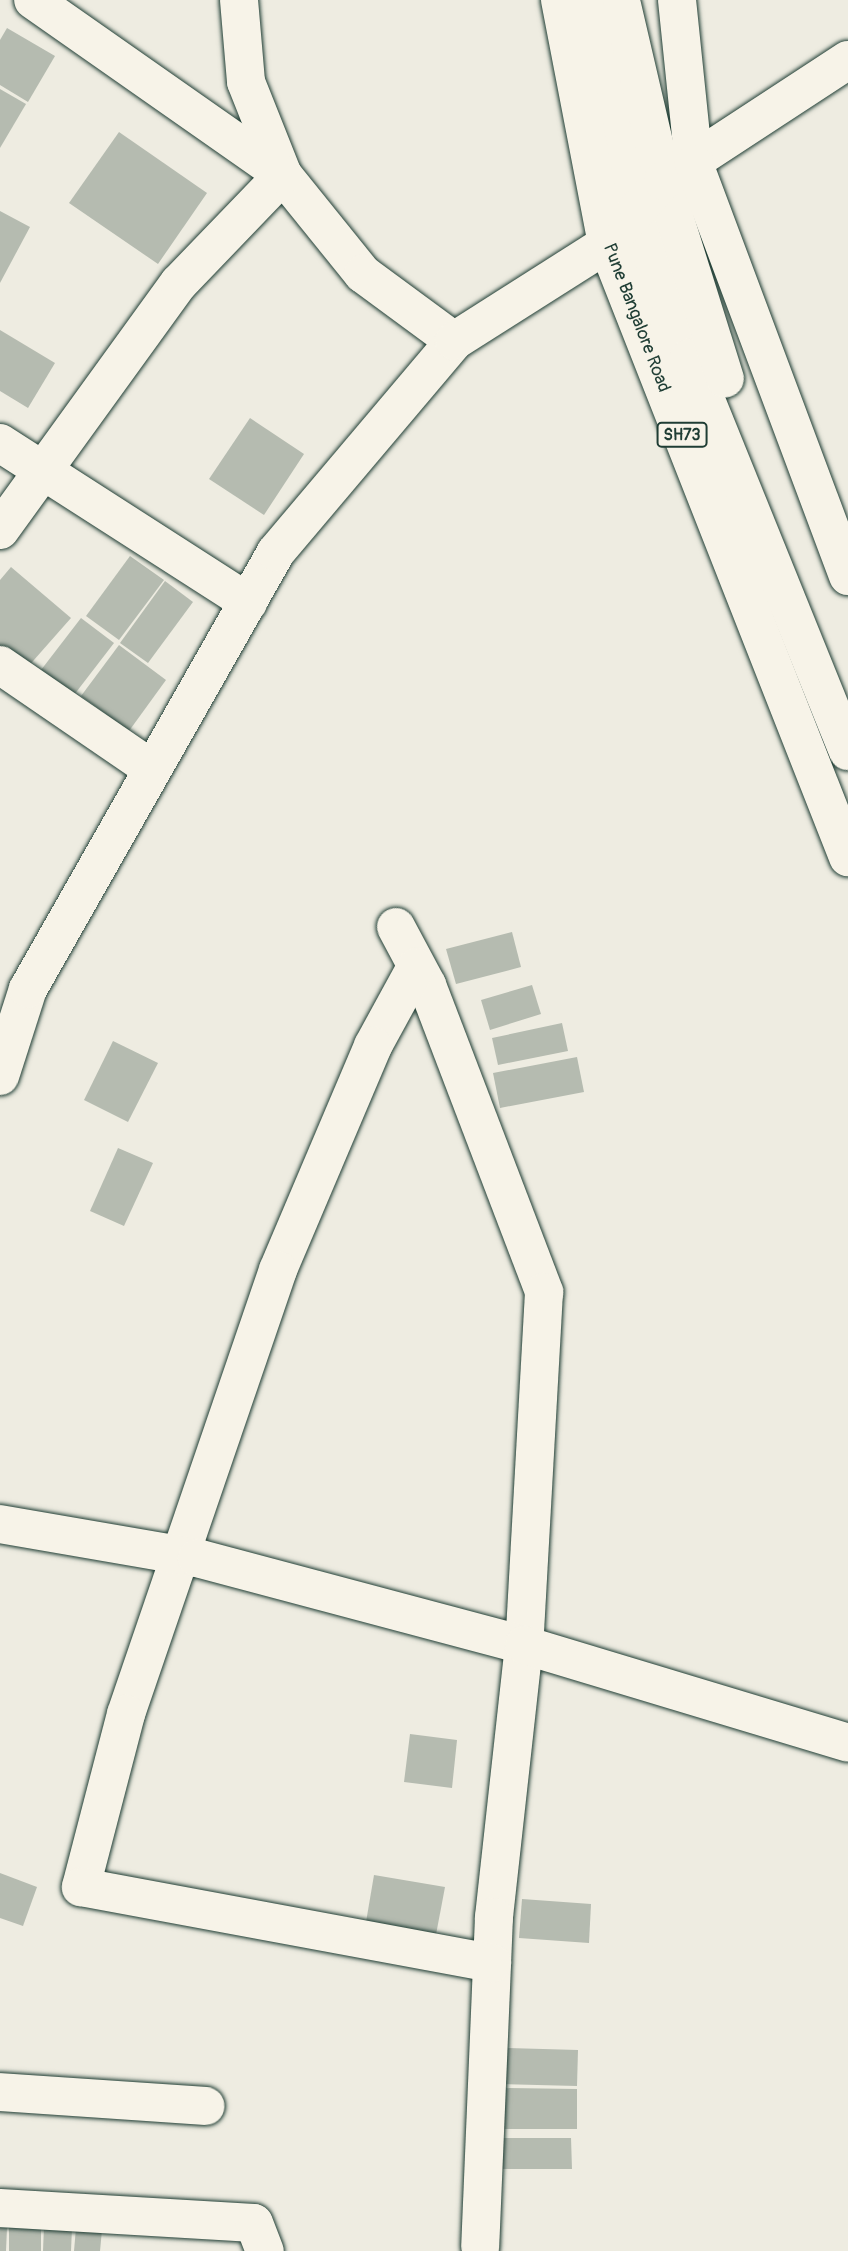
<!DOCTYPE html>
<html>
<head>
<meta charset="utf-8">
<style>
  body { margin:0 }
  #map { position:relative; width:848px; height:2251px; overflow:hidden; background:#eeece1; font-family:Pangolin,sans-serif }
  div>[style] { position:absolute }
  [style*='--x'] { left:calc(var(--x)*1px); top:calc(var(--y)*1px); width:calc(var(--w)*1px); rotate:calc(var(--a)*1deg) }
  .building>* { inset:0; background:#b5bbb0 }
  .roads { filter:drop-shadow(0 0 2px #1f3d34) drop-shadow(0 0 2px #1f3d34) }
  .minor>* { height:38px; margin:-19px; padding:0 19px; transform-origin:19px; border-radius:19px; background:#f7f3e8 }
  .major>* { height:38px; margin:-19px; padding:0 19px; transform-origin:19px; border-radius:19px; background:#f7f3e8 }
  span { translate:-50% -50%; white-space:nowrap; text-align:center; line-height:1.15; -webkit-text-stroke:5px #f7f3e8; paint-order:stroke }
  .shield-label span { padding:2px 5px; background:#f7f3e8; border:2px solid; border-radius:5px; -webkit-text-stroke-width:0 }
  .shield-label { font-size:16px; color:#1f3d34; font-weight:700 }
  .street-label { font-size:18px; color:#1f3d34 }
</style>
</head>
<body>
<div id="map">
  <div class="building">
    <div style="clip-path:polygon(7px 28px,55px 56px,28px 102px,0 85px,0 40px)"></div>
    <div style="clip-path:polygon(0 89px,26px 104px,0 148px)"></div>
    <div style="clip-path:polygon(119px 132px,207px 193px,158px 264px,69px 203px)"></div>
    <div style="clip-path:polygon(0 211px,30px 227px,0 283px)"></div>
    <div style="clip-path:polygon(0 330px,55px 363px,28px 408px,0 391px)"></div>
    <div style="clip-path:polygon(250px 418px,304px 454px,264px 515px,209px 479px)"></div>
    <div style="clip-path:polygon(130px 556px,164px 580px,119px 640px,86px 616px)"></div>
    <div style="clip-path:polygon(11px 567px,71px 618px,26px 669px,0 647px,0 580px)"></div>
    <div style="clip-path:polygon(165px 581px,193px 602px,148px 663px,120px 643px)"></div>
    <div style="clip-path:polygon(81px 618px,114px 643px,74px 695px,41px 670px)"></div>
    <div style="clip-path:polygon(119px 645px,166px 680px,129px 731px,81px 696px)"></div>
    <div style="clip-path:polygon(512px 932px,521px 967px,456px 984px,446px 949px)"></div>
    <div style="clip-path:polygon(532px 985px,541px 1014px,490px 1030px,481px 1000px)"></div>
    <div style="clip-path:polygon(562px 1023px,568px 1051px,498px 1065px,492px 1038px)"></div>
    <div style="clip-path:polygon(113px 1041px,158px 1063px,128px 1122px,84px 1100px)"></div>
    <div style="clip-path:polygon(577px 1057px,584px 1092px,500px 1108px,493px 1073px)"></div>
    <div style="clip-path:polygon(118px 1148px,153px 1163px,124px 1226px,90px 1211px)"></div>
    <div style="clip-path:polygon(410px 1734px,457px 1740px,452px 1788px,404px 1782px)"></div>
    <div style="clip-path:polygon(0 1873px,37px 1887px,23px 1926px,0 1918px)"></div>
    <div style="clip-path:polygon(374px 1875px,445px 1887px,435px 1940px,365px 1928px)"></div>
    <div style="clip-path:polygon(522px 1899px,591px 1904px,589px 1943px,519px 1938px)"></div>
    <div style="clip-path:polygon(504px 2048px,578px 2050px,577px 2086px,503px 2084px)"></div>
    <div style="clip-path:polygon(500px 2088px,577px 2089px,577px 2129px,500px 2129px)"></div>
    <div style="clip-path:polygon(500px 2138px,571px 2138px,572px 2169px,500px 2169px)"></div>
    <div style="clip-path:polygon(9px 2225px,41px 2226px,41px 2251px,9px 2251px)"></div>
    <div style="clip-path:polygon(44px 2226px,72px 2228px,71px 2251px,43px 2251px)"></div>
    <div style="clip-path:polygon(0 2228px,7px 2228px,6px 2251px,0 2251px)"></div>
    <div style="clip-path:polygon(76px 2228px,102px 2230px,100px 2251px,74px 2251px)"></div>
  </div>
  <div class="roads">
    <div class="minor">
      <div style="--x:239;--y:0;--w:82;--a:85.1"></div>
      <div style="--x:246;--y:82;--w:100;--a:68.3"></div>
      <div style="--x:283;--y:175;--w:127;--a:51.1"></div>
      <div style="--x:363;--y:274;--w:113;--a:36.4"></div>
      <div style="--x:596;--y:0;--w:213;--a:79.7"></div>
      <div style="--x:634;--y:210;--w:158;--a:69.6"></div>
      <div style="--x:689;--y:358;--w:424;--a:68"></div>
      <div style="--x:622;--y:5;--w:181;--a:76.9"></div>
      <div style="--x:663;--y:181;--w:207;--a:72.6"></div>
      <div style="--x:0;--y:443;--w:295;--a:32.7"></div>
      <div style="--x:0;--y:530;--w:305;--a:-54.1"></div>
      <div style="--x:179;--y:283;--w:150;--a:-46.1"></div>
      <div style="--x:283;--y:175;--w:305;--a:-145"></div>
      <div style="--x:0;--y:665;--w:184;--a:34.4"></div>
      <div style="--x:396;--y:927;--w:66;--a:61.9"></div>
      <div style="--x:427;--y:985;--w:329;--a:69.1"></div>
      <div style="--x:544;--y:1292;--w:354;--a:93.2"></div>
      <div style="--x:524;--y:1645;--w:274;--a:96.3"></div>
      <div style="--x:494;--y:1917;--w:330;--a:92.4"></div>
      <div style="--x:416;--y:967;--w:90;--a:118.6"></div>
      <div style="--x:373;--y:1046;--w:243;--a:113"></div>
      <div style="--x:278;--y:1270;--w:469;--a:108.9"></div>
      <div style="--x:126;--y:1714;--w:179;--a:104.6"></div>
      <div style="--x:81;--y:1887;--w:418;--a:10.5"></div>
      <div style="--x:0;--y:1076;--w:91;--a:-72.2"></div>
      <div style="--x:28;--y:989;--w:502;--a:-60.42"></div>
      <div style="--x:276;--y:552;--w:276;--a:-49.8"></div>
      <div style="--x:454;--y:341;--w:181;--a:-32.4"></div>
      <div style="--x:607;--y:244;--w:84;--a:-48.4"></div>
      <div style="--x:663;--y:181;--w:221;--a:-33.2"></div>
      <div style="--x:0;--y:1524;--w:200;--a:9.8"></div>
      <div style="--x:197;--y:1558;--w:338;--a:14.9"></div>
      <div style="--x:524;--y:1645;--w:338;--a:16.8"></div>
      <div style="--x:0;--y:2092;--w:206;--a:3.9"></div>
      <div style="--x:0;--y:2208;--w:254;--a:3.4"></div>
      <div style="--x:254;--y:2223;--w:30;--a:69"></div>
    </div>
    <div class="major">
      <div style="--x:560;--y:0;--w:248;--a:79.1"></div>
      <div style="--x:607;--y:244;--w:659;--a:68.54"></div>
      <div style="--x:677;--y:0;--w:165;--a:84.1"></div>
      <div style="--x:694;--y:164;--w:440;--a:69.5"></div>
    </div>
  </div>
  <div class="shield-label">
    <span style="left:682px;top:435px">SH73</span>
  </div>
  <div class="street-label">
    <span style="left:636px;top:318px;rotate:69deg">Pune Bangalore Road</span>
  </div>
</div>
</body>
</html>
